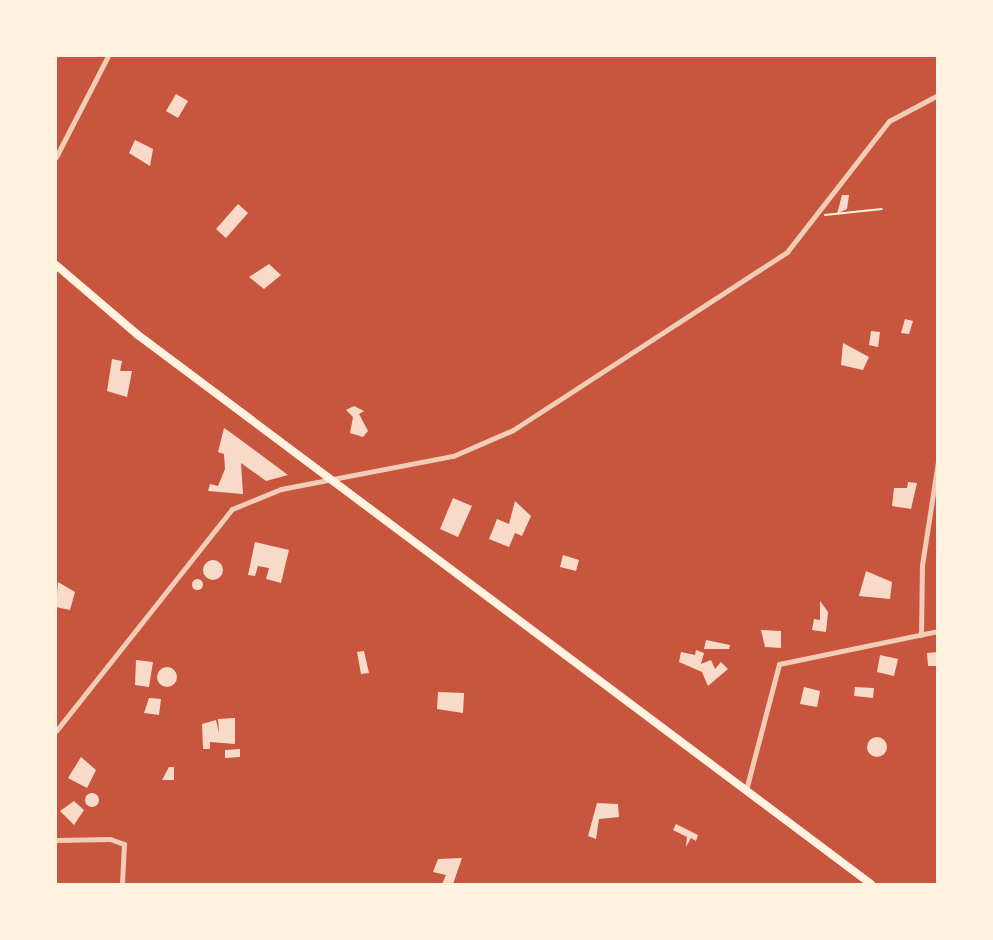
<!DOCTYPE html>
<html>
<head>
<meta charset="utf-8">
<style>
  body { margin:0 }
  #map { position:relative; width:993px; height:940px; overflow:hidden; background:#c8553d; font-family:"Noto Sans",sans-serif }
  div>[style] { position:absolute }
  [style*='--x'] { left:calc(var(--x)*1px); top:calc(var(--y)*1px); width:calc(var(--w)*1px); rotate:calc(var(--a)*1deg) }
  .building>* { inset:0; background:#f7dbc8 }
  .round { border-radius:50% }
  .path>* { height:2px; margin:-1px; padding:0 1px; transform-origin:1px; border-radius:1px; background:#fff3e0 }
  .minor>* { height:5px; margin:-2.5px; padding:0 2.5px; transform-origin:2.5px; border-radius:2.5px; background:#f1ccb7 }
  .secondary>* { height:8px; margin:-4px; padding:0 4px; transform-origin:4px; border-radius:4px; background:#fff3e0 }
  span { translate:-50% -50%; white-space:nowrap; text-align:center; line-height:1.15; -webkit-text-stroke:5px #fff3e0; paint-order:stroke }
  .frame { position:absolute; inset:0; border:57px solid #fff3e0; pointer-events:none }
</style>
</head>
<body>
<div id="map">
  <div class="building">
    <div style="clip-path:polygon(176px 94px,188px 101px,178px 118px,166px 111px)"></div>
    <div style="clip-path:polygon(135px 140px,153px 149px,150px 166px,129px 153px)"></div>
    <div style="clip-path:polygon(842px 195px,849px 195px,847px 209px,837px 214px)"></div>
    <div style="clip-path:polygon(238px 204px,248px 213px,226px 238px,216px 229px)"></div>
    <div style="clip-path:polygon(269px 264px,281px 275px,264px 289px,249px 277px)"></div>
    <div style="clip-path:polygon(905px 319px,913px 321px,909px 334px,901px 333px)"></div>
    <div style="clip-path:polygon(871px 331px,880px 332px,878px 347px,869px 345px)"></div>
    <div style="clip-path:polygon(843px 343px,869px 357px,863px 370px,841px 365px)"></div>
    <div style="clip-path:polygon(112px 359px,122px 361px,120px 371px,132px 371px,127px 397px,107px 391px)"></div>
    <div style="clip-path:polygon(354px 406px,364px 411px,359px 414px,368px 431px,363px 437px,350px 433px,353px 417px,346px 410px)"></div>
    <div style="clip-path:polygon(224px 428px,230px 432px,288px 475px,266px 481px,241px 463px,243px 494px,208px 491px,210px 484px,218px 486px,225px 469px,224px 454px,218px 452px)"></div>
    <div style="clip-path:polygon(908px 482px,917px 483px,911px 509px,892px 506px,894px 488px,907px 488px)"></div>
    <div style="clip-path:polygon(453px 498px,472px 506px,458px 537px,440px 529px)"></div>
    <div style="clip-path:polygon(515px 501px,531px 516px,522px 536px,515px 533px,509px 547px,489px 539px,497px 519px,509px 524px)"></div>
    <div style="clip-path:polygon(255px 542px,289px 550px,281px 583px,266px 579px,269px 568px,258px 566px,255px 576px,248px 575px)"></div>
    <div style="clip-path:polygon(563px 555px,579px 560px,576px 571px,560px 567px)"></div>
    <div class="round" style="left:203px;top:560px;width:20px;height:20px"></div>
    <div style="clip-path:polygon(866px 571px,892px 582px,890px 599px,859px 596px)"></div>
    <div class="round" style="left:191.5px;top:578.5px;width:11px;height:11px"></div>
    <div style="clip-path:polygon(58px 582px,75px 592px,70px 610px,56px 607px)"></div>
    <div style="clip-path:polygon(820px 601px,828px 612px,826px 632px,812px 630px,814px 619px,820px 620px)"></div>
    <div style="clip-path:polygon(761px 630px,781px 631px,781px 648px,765px 647px)"></div>
    <div style="clip-path:polygon(706px 640px,730px 645px,729px 649px,704px 649px)"></div>
    <div style="clip-path:polygon(696px 650px,704px 653px,701px 664px,711px 660px,715px 669px,721px 662px,728px 669px,708px 686px,702px 672px,679px 662px,681px 652px,695px 655px)"></div>
    <div style="clip-path:polygon(364px 651px,369px 673px,361px 674px,357px 652px)"></div>
    <div style="clip-path:polygon(938px 652px,938px 666px,928px 666px,927px 653px)"></div>
    <div style="clip-path:polygon(880px 655px,898px 659px,894px 676px,877px 672px)"></div>
    <div style="clip-path:polygon(136px 660px,153px 662px,149px 687px,135px 685px)"></div>
    <div class="round" style="left:157px;top:667px;width:20px;height:20px"></div>
    <div style="clip-path:polygon(804px 687px,820px 691px,817px 707px,800px 704px)"></div>
    <div style="clip-path:polygon(855px 687px,874px 688px,873px 698px,854px 696px)"></div>
    <div style="clip-path:polygon(438px 692px,464px 693px,463px 713px,437px 709px)"></div>
    <div style="clip-path:polygon(149px 698px,161px 699px,159px 715px,144px 713px)"></div>
    <div style="clip-path:polygon(235px 718px,235px 744px,210px 742px,210px 749px,203px 749px,202px 724px,216px 720px,219px 733px,218px 719px)"></div>
    <div class="round" style="left:867px;top:737px;width:20px;height:20px"></div>
    <div style="clip-path:polygon(240px 749px,240px 757px,225px 758px,225px 750px)"></div>
    <div style="clip-path:polygon(81px 757px,96px 770px,87px 788px,68px 778px)"></div>
    <div style="clip-path:polygon(169px 767px,174px 767px,174px 780px,162px 780px)"></div>
    <div class="round" style="left:85px;top:793px;width:14px;height:14px"></div>
    <div style="clip-path:polygon(74px 801px,84px 810px,74px 825px,60px 811px)"></div>
    <div style="clip-path:polygon(597px 803px,618px 804px,619px 817px,599px 819px,596px 839px,588px 836px)"></div>
    <div style="clip-path:polygon(676px 824px,698px 835px,696px 841px,691px 838px,686px 847px,687px 837px,673px 830px)"></div>
    <div style="clip-path:polygon(462px 858px,453px 884px,442px 884px,446px 875px,433px 872px,438px 859px)"></div>
  </div>
  <div class="path">
    <div style="--x:825;--y:215;--w:57;--a:-6"></div>
  </div>
  <div class="minor">
    <div style="--x:56;--y:157;--w:114;--a:-62.8"></div>
    <div style="--x:921;--y:635;--w:70;--a:-89.2"></div>
    <div style="--x:922;--y:565;--w:104;--a:-81.2"></div>
    <div style="--x:56;--y:731;--w:283;--a:-51.6"></div>
    <div style="--x:232;--y:509;--w:53;--a:-22.2"></div>
    <div style="--x:281;--y:489;--w:175;--a:-10.9"></div>
    <div style="--x:453;--y:456;--w:65;--a:-23.4"></div>
    <div style="--x:513;--y:430;--w:327;--a:-33"></div>
    <div style="--x:787;--y:252;--w:166;--a:-52.1"></div>
    <div style="--x:889;--y:121;--w:55;--a:-28"></div>
    <div style="--x:746;--y:790;--w:130;--a:-75.3"></div>
    <div style="--x:779;--y:664;--w:162;--a:-11.7"></div>
    <div style="--x:56;--y:840;--w:54;--a:-1.1"></div>
    <div style="--x:110;--y:839;--w:15;--a:20"></div>
    <div style="--x:124;--y:844;--w:40;--a:92.9"></div>
  </div>
  <div class="secondary">
    <div style="--x:56;--y:265;--w:108;--a:40.5"></div>
    <div style="--x:138;--y:335;--w:916;--a:36.83"></div>
  </div>
  <div class="frame"></div>
</div>
</body>
</html>
